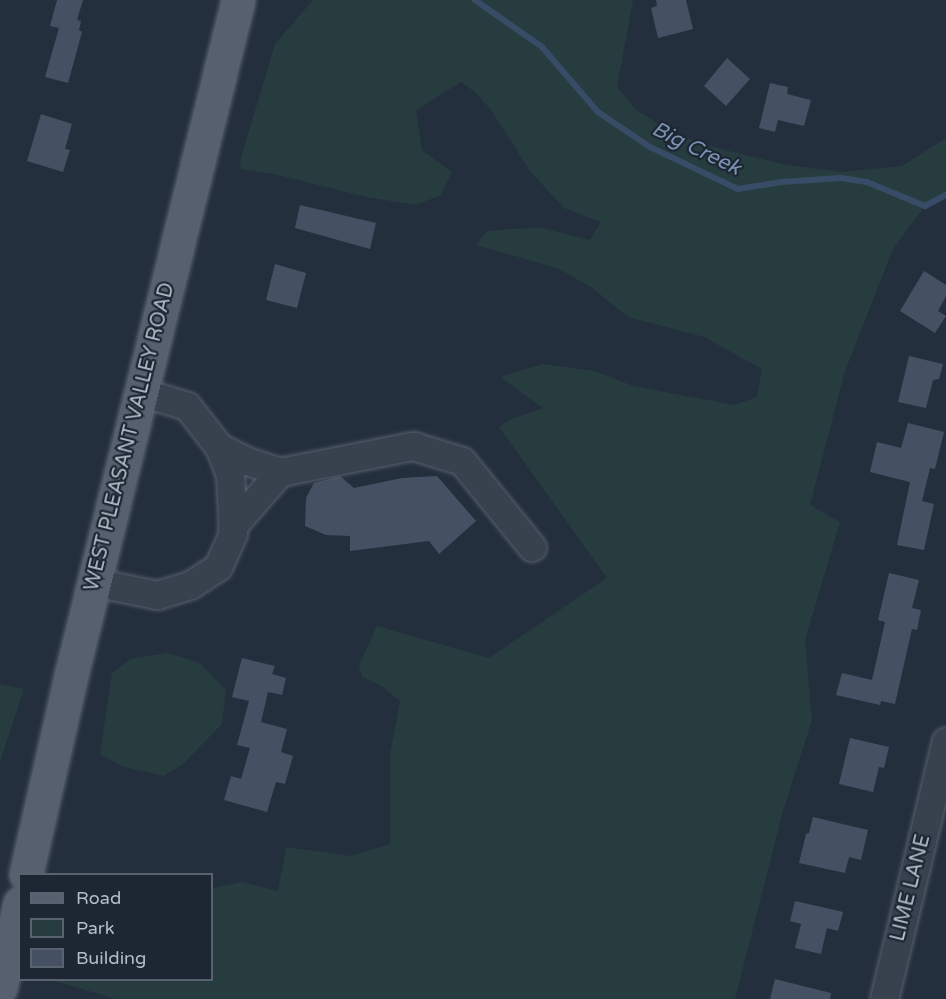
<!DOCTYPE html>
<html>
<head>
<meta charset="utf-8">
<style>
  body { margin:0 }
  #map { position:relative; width:946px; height:999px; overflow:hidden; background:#242f3e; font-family:"Varela Round",sans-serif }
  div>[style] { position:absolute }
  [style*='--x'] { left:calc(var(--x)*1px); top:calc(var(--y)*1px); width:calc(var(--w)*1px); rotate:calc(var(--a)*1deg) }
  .green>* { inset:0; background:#263c3f }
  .stream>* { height:6px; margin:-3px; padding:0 3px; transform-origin:3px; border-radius:3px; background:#394c67 }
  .building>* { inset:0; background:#455162 }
  .roads { filter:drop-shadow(0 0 2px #565f6c) drop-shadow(0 0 2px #565f6c) }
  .minor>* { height:27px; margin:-13.5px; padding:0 13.5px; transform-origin:13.5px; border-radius:13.5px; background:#38414e }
  .major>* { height:33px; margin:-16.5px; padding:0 16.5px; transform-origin:16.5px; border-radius:16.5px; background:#56606e }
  span { translate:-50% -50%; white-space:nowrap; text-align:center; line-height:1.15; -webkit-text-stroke:4.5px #1d2633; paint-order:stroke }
  .street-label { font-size:20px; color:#b4bcc9 }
  .water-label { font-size:21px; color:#7c92b1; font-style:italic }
  .legend { position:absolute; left:18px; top:873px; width:195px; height:108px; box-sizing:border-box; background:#1d2633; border:2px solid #59626f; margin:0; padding:8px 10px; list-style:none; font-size:18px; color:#b4bcc9 }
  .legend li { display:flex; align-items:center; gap:12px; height:30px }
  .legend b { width:30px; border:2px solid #59626f }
</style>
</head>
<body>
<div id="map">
  <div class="green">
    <div style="clip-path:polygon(313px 0,633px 0,617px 87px,635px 109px,672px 133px,713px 147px,787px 165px,841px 172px,902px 166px,946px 138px,946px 195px,925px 206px,893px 249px,845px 371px,810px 505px,840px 522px,805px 640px,812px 720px,783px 811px,735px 999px,116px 999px,51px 980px,212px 980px,212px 888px,242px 882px,278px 891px,286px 847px,350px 856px,390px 844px,390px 754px,400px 701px,380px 685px,362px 677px,359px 665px,377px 626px,489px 658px,607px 578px,499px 427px,509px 420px,543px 408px,500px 377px,543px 364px,595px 371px,633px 386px,734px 405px,757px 397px,762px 369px,704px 337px,628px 317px,591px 287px,557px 268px,476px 245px,487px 231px,510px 229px,542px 228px,590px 240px,601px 222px,564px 208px,530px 171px,491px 110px,476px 93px,461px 82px,416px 110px,422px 150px,452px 172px,441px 195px,416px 205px,366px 197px,274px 174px,241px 169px,240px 161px,275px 44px)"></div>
    <div style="clip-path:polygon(168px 653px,200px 663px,226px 690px,222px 724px,183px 764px,164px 776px,124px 767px,100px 754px,112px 673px,130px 659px)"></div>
    <div style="clip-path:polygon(0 684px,24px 689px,0 762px)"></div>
  </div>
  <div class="stream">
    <div style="--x:475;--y:0;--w:82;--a:35"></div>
    <div style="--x:542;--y:47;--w:86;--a:49.3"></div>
    <div style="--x:598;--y:112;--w:63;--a:33.9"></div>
    <div style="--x:650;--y:147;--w:98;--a:25.5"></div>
    <div style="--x:738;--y:189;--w:44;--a:-9.2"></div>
    <div style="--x:781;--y:182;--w:60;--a:-3.8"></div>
    <div style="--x:841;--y:178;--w:26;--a:9"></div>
    <div style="--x:867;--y:182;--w:63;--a:22.5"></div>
    <div style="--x:925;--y:206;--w:24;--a:-28"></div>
  </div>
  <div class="building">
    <div style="clip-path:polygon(57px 0,83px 0,77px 20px,81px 21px,79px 30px,82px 32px,68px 83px,45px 77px,59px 28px,50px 26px)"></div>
    <div style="clip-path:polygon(656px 0,686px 0,693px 29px,658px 38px,651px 8px,657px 6px)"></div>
    <div style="clip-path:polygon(727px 58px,750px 79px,726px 106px,704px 86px)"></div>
    <div style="clip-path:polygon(770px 83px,788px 87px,787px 94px,811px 100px,804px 126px,778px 120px,775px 132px,759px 128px)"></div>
    <div style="clip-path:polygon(41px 114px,72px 124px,65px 149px,70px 150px,63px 172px,27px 161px)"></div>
    <div style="clip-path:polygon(300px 205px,376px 223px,370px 249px,295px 228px)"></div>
    <div style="clip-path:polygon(275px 264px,306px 273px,297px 308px,266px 300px)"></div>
    <div style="clip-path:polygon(924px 271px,946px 285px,946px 296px,938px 311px,946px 316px,935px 333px,900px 311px)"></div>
    <div style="clip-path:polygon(909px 356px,943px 364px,939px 379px,933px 380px,926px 408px,898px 402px)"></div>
    <div style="clip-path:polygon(908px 423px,944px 432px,935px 469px,930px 468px,922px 501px,934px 504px,924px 550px,897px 545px,910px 482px,870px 472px,877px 442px,901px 448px)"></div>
    <div style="clip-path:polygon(340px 476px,354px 488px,402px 478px,437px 476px,476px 521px,439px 554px,429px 541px,350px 551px,350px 536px,326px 535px,305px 526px,306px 498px,314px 483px)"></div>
    <div style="clip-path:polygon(889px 573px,919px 580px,912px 608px,921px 610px,917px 630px,912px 629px,895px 704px,881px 701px,880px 705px,836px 695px,842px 673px,872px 680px,885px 622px,878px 620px)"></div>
    <div style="clip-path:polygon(242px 658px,275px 666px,272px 674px,286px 678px,282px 695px,268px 692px,261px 722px,287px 729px,281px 752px,293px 756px,285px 784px,276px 782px,267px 812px,224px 800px,231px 776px,241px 779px,250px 748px,237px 745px,249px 701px,232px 697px)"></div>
    <div style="clip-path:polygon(850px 738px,889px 747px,884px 768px,879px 767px,873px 792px,839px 784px)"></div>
    <div style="clip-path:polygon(813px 817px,868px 830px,861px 860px,849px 857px,845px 873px,799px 863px,806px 834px,809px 833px)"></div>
    <div style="clip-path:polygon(795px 901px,843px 912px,838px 931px,827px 928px,821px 954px,795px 948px,801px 924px,790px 921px)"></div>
    <div style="clip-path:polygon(775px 979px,831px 993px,830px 999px,770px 999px)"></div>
  </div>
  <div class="roads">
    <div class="minor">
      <div style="--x:219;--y:447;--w:31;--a:27"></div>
      <div style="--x:247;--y:461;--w:35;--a:18"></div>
      <div style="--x:232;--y:527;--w:73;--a:-48.9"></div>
      <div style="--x:280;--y:472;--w:136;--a:-11.1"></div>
      <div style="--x:413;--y:446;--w:51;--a:17"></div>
      <div style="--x:462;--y:461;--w:111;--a:50.9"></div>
      <div style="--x:94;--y:582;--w:64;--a:11.7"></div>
      <div style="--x:157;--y:595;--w:34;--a:-17"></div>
      <div style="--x:190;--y:585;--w:33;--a:-33"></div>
      <div style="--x:218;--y:567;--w:36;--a:-66"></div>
      <div style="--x:233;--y:534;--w:59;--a:-92.9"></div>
      <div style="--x:230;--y:475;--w:30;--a:-111"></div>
      <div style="--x:219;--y:447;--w:52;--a:-128"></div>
      <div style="--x:187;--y:406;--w:47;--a:-162.7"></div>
      <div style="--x:884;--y:999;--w:265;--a:-76.5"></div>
    </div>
    <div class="major">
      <div style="--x:26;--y:874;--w:203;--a:-77.2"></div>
      <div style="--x:71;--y:676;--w:696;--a:-76.12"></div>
      <div style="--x:0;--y:988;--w:87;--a:-76.8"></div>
    </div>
  </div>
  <div class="street-label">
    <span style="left:130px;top:437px;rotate:-76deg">WEST PLEASANT VALLEY ROAD</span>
    <span style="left:911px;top:888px;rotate:-76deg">LIME LANE</span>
  </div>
  <div class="water-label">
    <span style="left:696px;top:149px;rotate:26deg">Big Creek</span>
  </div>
  <ul class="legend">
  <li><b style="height:8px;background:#56606e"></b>Road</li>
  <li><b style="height:16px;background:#263c3f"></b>Park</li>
  <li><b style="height:16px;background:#455162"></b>Building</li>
  </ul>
</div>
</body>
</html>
